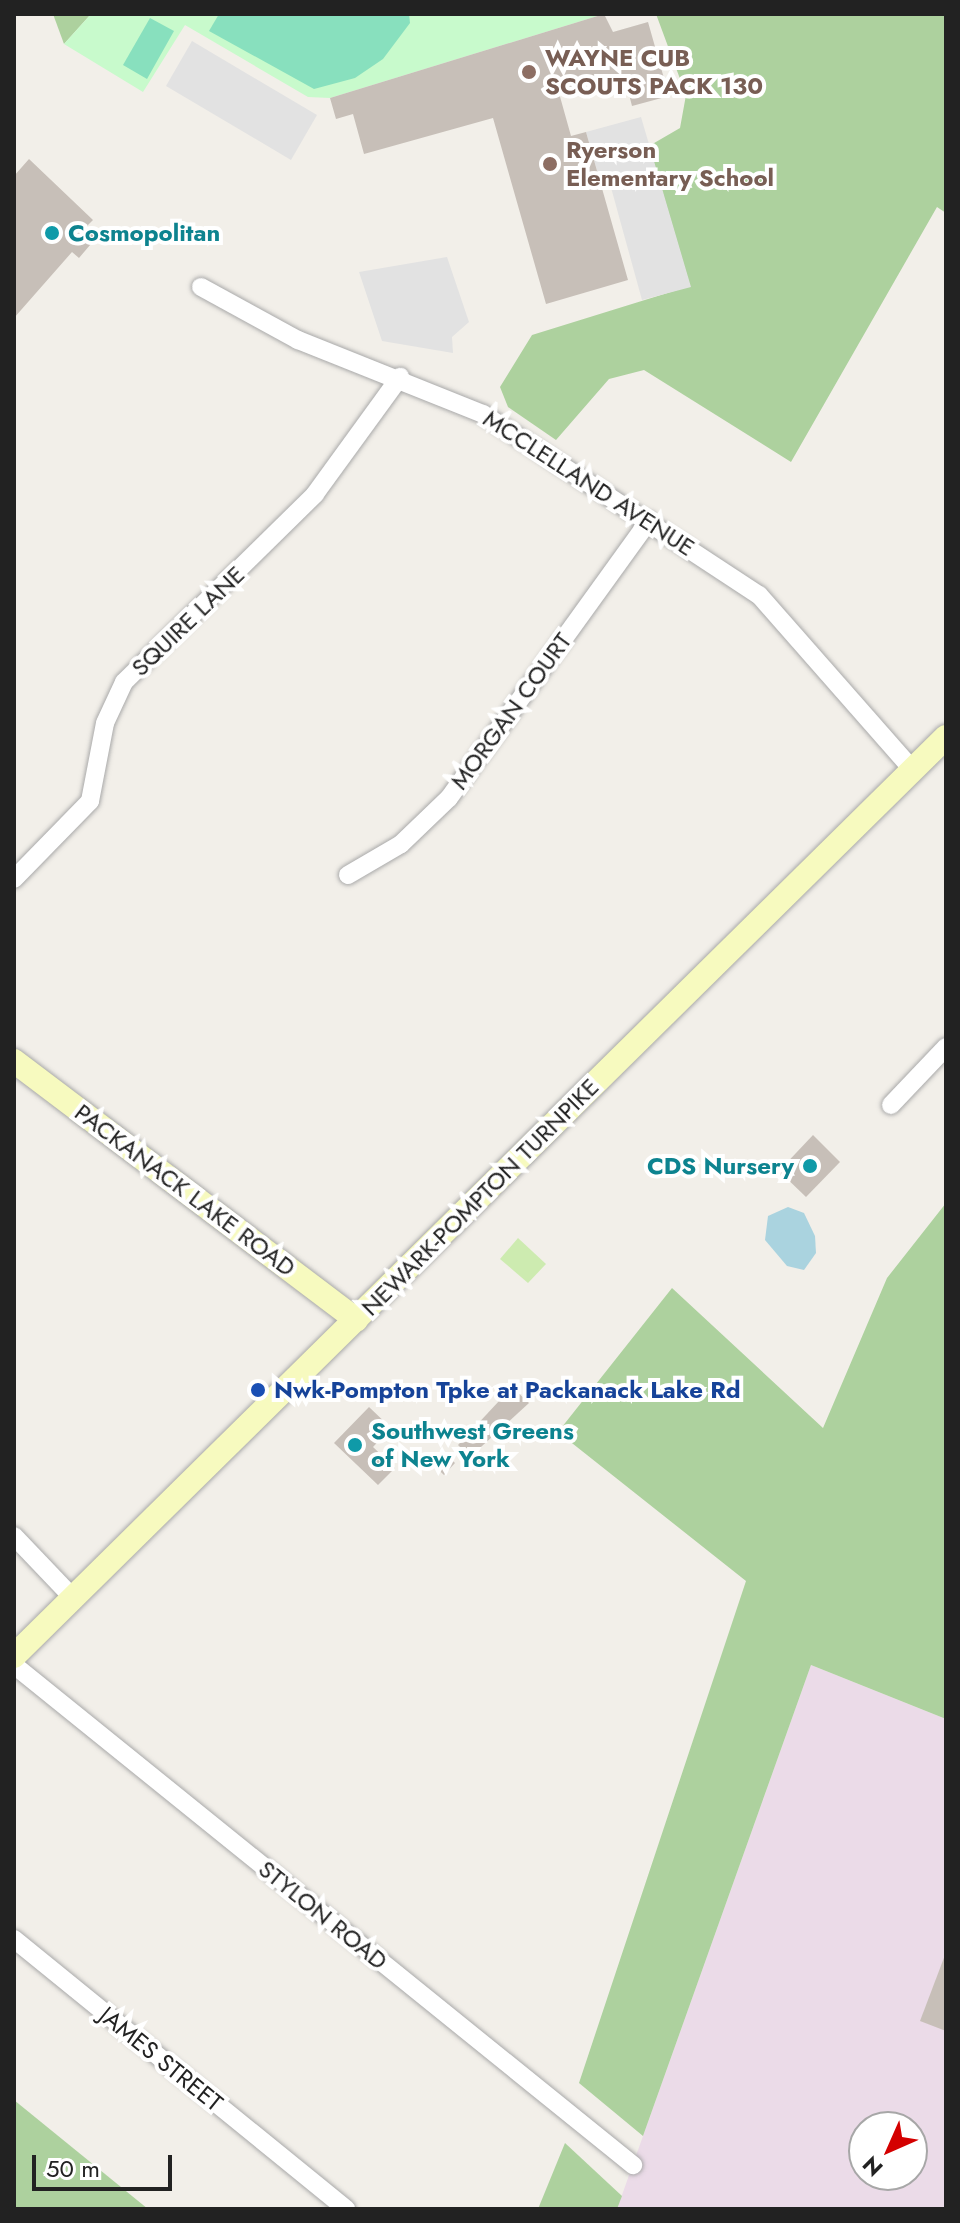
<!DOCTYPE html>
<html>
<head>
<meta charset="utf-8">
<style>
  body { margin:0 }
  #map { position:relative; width:960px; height:2223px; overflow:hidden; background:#f2efe9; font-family:Jost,sans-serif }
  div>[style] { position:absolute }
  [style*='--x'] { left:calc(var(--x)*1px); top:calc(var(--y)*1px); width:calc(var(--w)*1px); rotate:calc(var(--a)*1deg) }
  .industrial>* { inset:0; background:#ebdbe8 }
  .grass>* { inset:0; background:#cdebb0 }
  .forest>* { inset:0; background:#add19e }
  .park>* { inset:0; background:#c8facc }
  .pitch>* { inset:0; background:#88e0be }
  .parking>* { inset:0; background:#e2e2e2 }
  .water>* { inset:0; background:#aad3df }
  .building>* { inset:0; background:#c7bfb8 }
  .roads { filter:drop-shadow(0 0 2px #a9a9a9) drop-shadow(0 0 2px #a9a9a9) }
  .street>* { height:18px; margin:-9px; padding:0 9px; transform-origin:9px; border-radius:9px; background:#fff }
  .secondary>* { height:24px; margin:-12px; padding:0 12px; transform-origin:12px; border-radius:12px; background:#f7fabf }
  .dots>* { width:22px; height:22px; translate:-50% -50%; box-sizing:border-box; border:4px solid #fff; border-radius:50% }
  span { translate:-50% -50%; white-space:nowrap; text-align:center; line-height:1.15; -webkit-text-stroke:8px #fff; paint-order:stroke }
  .education-label { font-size:24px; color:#785e54; font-weight:700 }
  .left { translate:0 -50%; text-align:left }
  .culture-label { font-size:24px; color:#0d838f; font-weight:700 }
  .right { translate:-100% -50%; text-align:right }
  .street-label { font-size:24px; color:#222 }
  .transit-label { font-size:24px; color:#164399; font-weight:700 }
  .frame { position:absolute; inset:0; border:16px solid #222; pointer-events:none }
  .north { position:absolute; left:848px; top:2111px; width:80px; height:80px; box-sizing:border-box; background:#fff; border:2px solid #a7a7a7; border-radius:50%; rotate:225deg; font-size:22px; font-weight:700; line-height:32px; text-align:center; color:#222 }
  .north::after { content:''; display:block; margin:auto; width:28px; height:36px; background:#d40000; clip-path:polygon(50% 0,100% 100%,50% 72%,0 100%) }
  .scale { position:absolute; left:32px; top:2155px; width:140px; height:36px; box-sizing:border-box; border:4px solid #222; border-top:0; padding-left:10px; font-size:24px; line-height:28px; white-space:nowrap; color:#222; -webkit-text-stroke:6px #fff; paint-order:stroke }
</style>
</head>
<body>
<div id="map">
  <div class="industrial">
    <div style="clip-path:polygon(evenodd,811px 1665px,946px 1719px,946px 2209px,617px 2209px,811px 1665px,864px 2127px,912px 2127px,912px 2175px,864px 2175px,864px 2127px)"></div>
  </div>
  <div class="grass">
    <div style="clip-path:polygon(518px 1238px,546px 1264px,528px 1283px,500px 1259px)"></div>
  </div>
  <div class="forest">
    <div style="clip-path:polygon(53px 14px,91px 14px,64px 44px)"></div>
    <div style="clip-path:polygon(656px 14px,946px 14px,946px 213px,937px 207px,791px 462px,644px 370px,609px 379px,556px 440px,508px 407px,500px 387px,532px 335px,690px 286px,649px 146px,680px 128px,686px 95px)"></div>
    <div style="clip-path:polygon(946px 1203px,946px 1719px,811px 1665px,643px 2136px,579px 2083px,746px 1581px,558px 1432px,672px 1288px,823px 1428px,887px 1278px)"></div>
    <div style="clip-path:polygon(14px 2100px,148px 2209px,14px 2209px)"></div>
    <div style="clip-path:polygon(565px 2143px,622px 2196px,617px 2209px,538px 2209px)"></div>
  </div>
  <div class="park">
    <div style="clip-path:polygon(91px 14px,604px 14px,330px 98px,308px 97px,185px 25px,143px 92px,64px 44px)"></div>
  </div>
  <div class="pitch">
    <div style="clip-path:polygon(219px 14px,409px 14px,410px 23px,383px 59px,355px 78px,314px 89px,209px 31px)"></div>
    <div style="clip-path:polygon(150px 18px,174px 31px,147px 79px,123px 65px)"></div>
  </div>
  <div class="parking">
    <div style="clip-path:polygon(192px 41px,317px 115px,291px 160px,166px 86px)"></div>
    <div style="clip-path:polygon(641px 117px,691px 287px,642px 300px,607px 173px,598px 174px,586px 132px)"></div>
    <div style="clip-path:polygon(447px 257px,469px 322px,452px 337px,453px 353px,382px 341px,359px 272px)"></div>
  </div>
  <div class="water">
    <div style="clip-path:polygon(788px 1207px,804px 1213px,815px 1236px,816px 1253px,804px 1270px,787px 1266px,765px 1240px,768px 1216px)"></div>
  </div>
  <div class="building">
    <div style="clip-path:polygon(604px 14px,613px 32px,648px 22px,669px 96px,632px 106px,624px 75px,559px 93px,571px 136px,586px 132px,628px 280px,546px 304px,493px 118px,364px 154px,353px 114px,336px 119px,330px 98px)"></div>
    <div style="clip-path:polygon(29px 159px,93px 220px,85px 228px,96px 238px,79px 258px,72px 252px,14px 318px,14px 176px)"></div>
    <div style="clip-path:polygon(813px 1135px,840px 1162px,806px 1197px,779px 1171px)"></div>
    <div style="clip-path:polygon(512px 1387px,529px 1403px,470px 1457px,458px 1445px)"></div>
    <div style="clip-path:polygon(369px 1407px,391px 1428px,373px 1447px,395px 1468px,378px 1485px,334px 1443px)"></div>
    <div style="clip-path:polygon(441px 1450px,455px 1463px,444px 1475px,430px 1462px)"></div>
    <div style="clip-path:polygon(945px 1955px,946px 1955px,946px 2031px,920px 2021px)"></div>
  </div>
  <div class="roads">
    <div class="street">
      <div style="--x:201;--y:287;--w:111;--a:28.7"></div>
      <div style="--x:298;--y:340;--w:199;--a:21.8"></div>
      <div style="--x:483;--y:414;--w:330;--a:33.3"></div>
      <div style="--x:759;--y:595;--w:233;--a:48.7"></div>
      <div style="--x:348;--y:875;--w:61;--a:-30.3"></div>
      <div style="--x:401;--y:844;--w:66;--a:-43.8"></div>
      <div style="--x:449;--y:798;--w:342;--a:-54.2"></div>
      <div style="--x:14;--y:879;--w:109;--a:-45.7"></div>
      <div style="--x:90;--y:801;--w:79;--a:-79.1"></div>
      <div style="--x:105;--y:723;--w:45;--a:-65.1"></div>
      <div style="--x:124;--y:682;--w:268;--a:-44.5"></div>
      <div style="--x:315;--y:494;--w:145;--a:-54"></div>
      <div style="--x:891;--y:1105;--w:80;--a:-46.5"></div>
      <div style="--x:14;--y:1536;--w:86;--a:46.4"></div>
      <div style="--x:14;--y:1665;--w:796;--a:38.93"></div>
      <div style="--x:14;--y:1939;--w:428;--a:39.1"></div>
    </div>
    <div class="secondary">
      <div style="--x:14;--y:1061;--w:429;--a:37.1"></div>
      <div style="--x:14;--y:1656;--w:1309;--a:-44.6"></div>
    </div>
  </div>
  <div class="dots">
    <div style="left:529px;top:72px;background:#8d6e63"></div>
    <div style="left:550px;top:164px;background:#8d6e63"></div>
    <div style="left:52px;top:233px;background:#0f9aa8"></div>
    <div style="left:810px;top:1166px;background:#0f9aa8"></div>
    <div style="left:258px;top:1390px;background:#1a4fb4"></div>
    <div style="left:355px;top:1445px;background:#0f9aa8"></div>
  </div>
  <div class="education-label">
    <span class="left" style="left:545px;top:72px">WAYNE CUB<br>SCOUTS PACK 130</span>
    <span class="left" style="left:566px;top:164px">Ryerson<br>Elementary School</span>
  </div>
  <div class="culture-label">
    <span class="left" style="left:68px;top:233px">Cosmopolitan</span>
    <span class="right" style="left:794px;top:1166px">CDS Nursery</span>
    <span class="left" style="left:371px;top:1445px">Southwest Greens<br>of New York</span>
  </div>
  <div class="street-label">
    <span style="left:589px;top:483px;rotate:33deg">MCCLELLAND AVENUE</span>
    <span style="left:188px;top:621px;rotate:-44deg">SQUIRE LANE</span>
    <span style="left:511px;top:711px;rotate:-54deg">MORGAN COURT</span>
    <span style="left:185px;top:1190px;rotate:37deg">PACKANACK LAKE ROAD</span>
    <span style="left:480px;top:1197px;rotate:-45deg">NEWARK-POMPTON TURNPIKE</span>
    <span style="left:323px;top:1915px;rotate:39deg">STYLON ROAD</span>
    <span style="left:161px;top:2059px;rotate:39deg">JAMES STREET</span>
  </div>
  <div class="transit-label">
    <span class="left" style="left:274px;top:1390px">Nwk-Pompton Tpke at Packanack Lake Rd</span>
  </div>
  <div class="frame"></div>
  <div class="north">N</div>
  <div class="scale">50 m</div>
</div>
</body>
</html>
